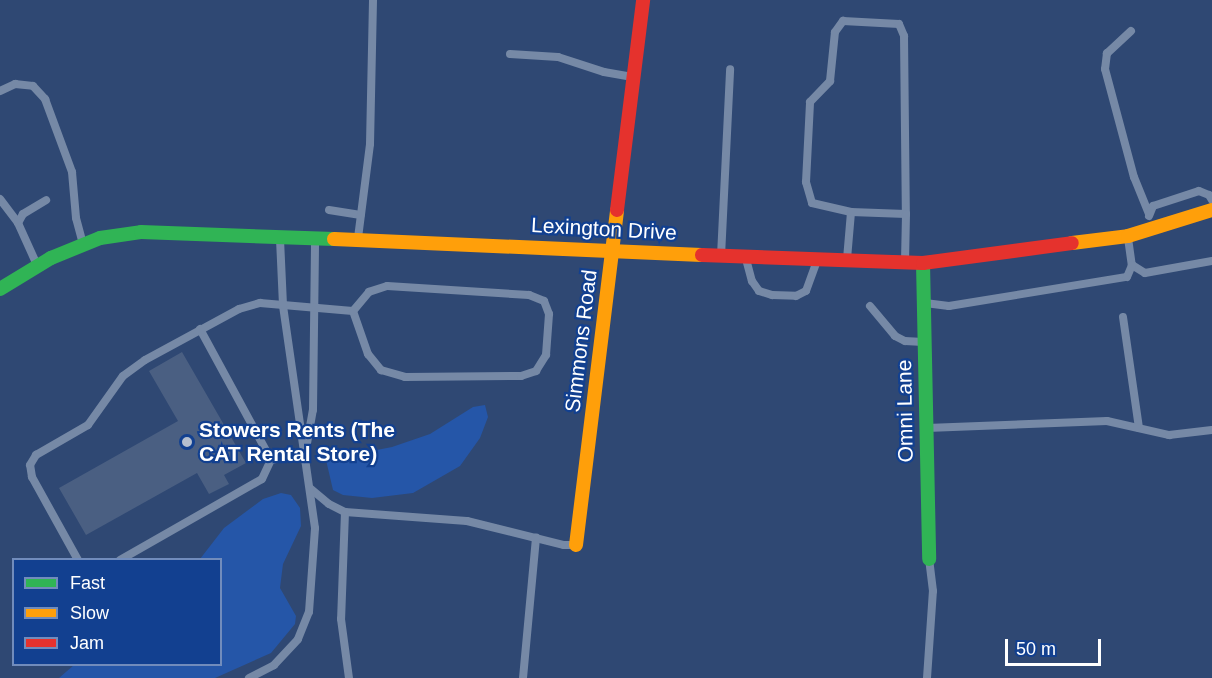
<!DOCTYPE html>
<html>
<head>
<meta charset="utf-8">
<style>
  body { margin:0 }
  #map { position:relative; width:1212px; height:678px; overflow:hidden; background:#2f4873; font-family:Helvetica,sans-serif }
  div>[style] { position:absolute }
  [style*='--x'] { left:calc(var(--x)*1px); top:calc(var(--y)*1px); width:calc(var(--w)*1px); rotate:calc(var(--a)*1deg) }
  .green>* { inset:0; background:#2556a8 }
  .building>* { inset:0; background:#4a5f82 }
  .lane>* { height:8px; margin:-4px; padding:0 4px; transform-origin:4px; border-radius:4px; background:#7689a6 }
  .fast>* { height:14px; margin:-7px; padding:0 7px; transform-origin:7px; border-radius:7px; background:#30b455 }
  .slow>* { height:14px; margin:-7px; padding:0 7px; transform-origin:7px; border-radius:7px; background:#ff9f0a }
  .jam>* { height:14px; margin:-7px; padding:0 7px; transform-origin:7px; border-radius:7px; background:#e5322d }
  .dots>* { width:16px; height:16px; translate:-50% -50%; box-sizing:border-box; border:3px solid #124090; border-radius:50% }
  span { translate:-50% -50%; white-space:nowrap; text-align:center; line-height:1.15; -webkit-text-stroke:4.5px #124090; paint-order:stroke }
  .street-label { font-size:21px; color:#fff }
  .poi-label { font-size:21px; color:#fff; font-weight:700 }
  .left { translate:0 -50%; text-align:left }
  .legend { position:absolute; left:12px; top:558px; width:210px; height:108px; box-sizing:border-box; background:#124090; border:2px solid #718cbc; margin:0; padding:8px 10px; list-style:none; font-size:18px; color:#fff }
  .legend li { display:flex; align-items:center; gap:12px; height:30px }
  .legend b { width:30px; border:2px solid #718cbc }
  .scale { position:absolute; left:1005px; top:639px; width:96px; height:27px; box-sizing:border-box; border:3px solid #fff; border-top:0; padding-left:8px; font-size:18px; line-height:21px; white-space:nowrap; color:#fff; -webkit-text-stroke:4px #124090; paint-order:stroke }
</style>
</head>
<body>
<div id="map">
  <div class="green">
    <div style="clip-path:polygon(485px 405px,488px 417px,480px 438px,460px 466px,413px 493px,372px 498px,343px 495px,333px 490px,326px 460px,392px 447px,430px 434px,473px 407px)"></div>
    <div style="clip-path:polygon(281px 493px,291px 495px,300px 508px,301px 526px,283px 564px,280px 588px,296px 616px,295px 624px,271px 653px,215px 678px,59px 678px,74px 665px,220px 664px,220px 560px,200px 559px,224px 528px,263px 499px)"></div>
  </div>
  <div class="building">
    <div style="clip-path:polygon(182px 352px,246px 463px,224px 475px,229px 484px,209px 494px,197px 473px,86px 535px,59px 488px,178px 421px,149px 371px)"></div>
  </div>
  <div class="lane">
    <div style="--x:1131;--y:31;--w:33;--a:137"></div>
    <div style="--x:1107;--y:53;--w:16;--a:97"></div>
    <div style="--x:1105;--y:69;--w:112;--a:75"></div>
    <div style="--x:1134;--y:177;--w:40;--a:68"></div>
    <div style="--x:510;--y:54;--w:48;--a:3.6"></div>
    <div style="--x:558;--y:57;--w:48;--a:18.1"></div>
    <div style="--x:604;--y:72;--w:29;--a:10"></div>
    <div style="--x:0;--y:91;--w:17;--a:-25"></div>
    <div style="--x:15;--y:84;--w:18;--a:6"></div>
    <div style="--x:33;--y:86;--w:18;--a:47"></div>
    <div style="--x:45;--y:99;--w:78;--a:69.7"></div>
    <div style="--x:72;--y:172;--w:46;--a:85"></div>
    <div style="--x:76;--y:218;--w:27;--a:75"></div>
    <div style="--x:0;--y:199;--w:30;--a:53"></div>
    <div style="--x:329;--y:210;--w:32;--a:9"></div>
    <div style="--x:851;--y:212;--w:40;--a:-167"></div>
    <div style="--x:812;--y:203;--w:22;--a:-106"></div>
    <div style="--x:806;--y:182;--w:80;--a:-87.1"></div>
    <div style="--x:810;--y:102;--w:29;--a:-46"></div>
    <div style="--x:830;--y:81;--w:49;--a:-84.2"></div>
    <div style="--x:835;--y:32;--w:14;--a:-54"></div>
    <div style="--x:843;--y:21;--w:56;--a:3.1"></div>
    <div style="--x:899;--y:24;--w:13;--a:67"></div>
    <div style="--x:904;--y:36;--w:178;--a:89.4"></div>
    <div style="--x:1149;--y:216;--w:11;--a:-68"></div>
    <div style="--x:1153;--y:206;--w:48;--a:-18.1"></div>
    <div style="--x:1199;--y:191;--w:11;--a:22"></div>
    <div style="--x:1209;--y:195;--w:6;--a:59"></div>
    <div style="--x:358;--y:238;--w:95;--a:-82.7"></div>
    <div style="--x:370;--y:144;--w:144;--a:-88.8"></div>
    <div style="--x:1128;--y:238;--w:27;--a:82"></div>
    <div style="--x:1132;--y:265;--w:15;--a:32"></div>
    <div style="--x:1145;--y:273;--w:68;--a:-10.2"></div>
    <div style="--x:721;--y:256;--w:187;--a:-87.2"></div>
    <div style="--x:746;--y:259;--w:23;--a:75"></div>
    <div style="--x:752;--y:281;--w:12;--a:55"></div>
    <div style="--x:759;--y:291;--w:14;--a:17"></div>
    <div style="--x:772;--y:295;--w:24;--a:2"></div>
    <div style="--x:796;--y:296;--w:11;--a:-27"></div>
    <div style="--x:806;--y:291;--w:32;--a:-70"></div>
    <div style="--x:847;--y:259;--w:47;--a:-85.1"></div>
    <div style="--x:851;--y:212;--w:55;--a:2.1"></div>
    <div style="--x:906;--y:214;--w:48;--a:91.2"></div>
    <div style="--x:37;--y:265;--w:46;--a:-114.3"></div>
    <div style="--x:18;--y:223;--w:10;--a:-61"></div>
    <div style="--x:23;--y:214;--w:27;--a:-31"></div>
    <div style="--x:925;--y:303;--w:24;--a:7"></div>
    <div style="--x:949;--y:306;--w:180;--a:-9.3"></div>
    <div style="--x:1127;--y:277;--w:13;--a:-67"></div>
    <div style="--x:870;--y:306;--w:39;--a:50"></div>
    <div style="--x:895;--y:336;--w:11;--a:27"></div>
    <div style="--x:905;--y:341;--w:18;--a:3"></div>
    <div style="--x:1123;--y:317;--w:112;--a:81.8"></div>
    <div style="--x:200;--y:329;--w:149;--a:61.5"></div>
    <div style="--x:927;--y:428;--w:180;--a:-2.2"></div>
    <div style="--x:1107;--y:421;--w:64;--a:12.7"></div>
    <div style="--x:1169;--y:435;--w:43;--a:-6.6"></div>
    <div style="--x:306;--y:449;--w:40;--a:-80"></div>
    <div style="--x:313;--y:410;--w:170;--a:-89.3"></div>
    <div style="--x:271;--y:460;--w:35;--a:-12"></div>
    <div style="--x:311;--y:489;--w:23;--a:40"></div>
    <div style="--x:329;--y:504;--w:18;--a:27"></div>
    <div style="--x:345;--y:512;--w:122;--a:4.2"></div>
    <div style="--x:467;--y:521;--w:100;--a:13.9"></div>
    <div style="--x:564;--y:545;--w:11;--a:0"></div>
    <div style="--x:345;--y:512;--w:107;--a:92.1"></div>
    <div style="--x:341;--y:619;--w:60;--a:82.3"></div>
    <div style="--x:78;--y:560;--w:95;--a:-119"></div>
    <div style="--x:32;--y:477;--w:12;--a:-99"></div>
    <div style="--x:30;--y:465;--w:12;--a:-59"></div>
    <div style="--x:36;--y:455;--w:60;--a:-30"></div>
    <div style="--x:88;--y:425;--w:60;--a:-54.5"></div>
    <div style="--x:123;--y:376;--w:27;--a:-36"></div>
    <div style="--x:145;--y:360;--w:107;--a:-28.5"></div>
    <div style="--x:239;--y:309;--w:22;--a:-16"></div>
    <div style="--x:260;--y:303;--w:93;--a:4.9"></div>
    <div style="--x:353;--y:311;--w:46;--a:70.8"></div>
    <div style="--x:368;--y:354;--w:21;--a:51"></div>
    <div style="--x:381;--y:370;--w:25;--a:16"></div>
    <div style="--x:405;--y:377;--w:116;--a:-0.5"></div>
    <div style="--x:521;--y:376;--w:16;--a:-18"></div>
    <div style="--x:536;--y:371;--w:19;--a:-58"></div>
    <div style="--x:546;--y:355;--w:41;--a:-85.8"></div>
    <div style="--x:549;--y:314;--w:14;--a:-111"></div>
    <div style="--x:544;--y:301;--w:16;--a:-158"></div>
    <div style="--x:529;--y:295;--w:142;--a:-176.4"></div>
    <div style="--x:387;--y:286;--w:19;--a:162"></div>
    <div style="--x:369;--y:292;--w:25;--a:130"></div>
    <div style="--x:120;--y:560;--w:163;--a:-29.7"></div>
    <div style="--x:262;--y:479;--w:21;--a:-65"></div>
    <div style="--x:249;--y:678;--w:28;--a:-27"></div>
    <div style="--x:274;--y:665;--w:35;--a:-47"></div>
    <div style="--x:298;--y:639;--w:29;--a:-68"></div>
    <div style="--x:309;--y:612;--w:84;--a:-85.9"></div>
    <div style="--x:315;--y:528;--w:225;--a:-98.2"></div>
    <div style="--x:283;--y:305;--w:67;--a:-92.6"></div>
    <div style="--x:523;--y:678;--w:141;--a:-84.7"></div>
    <div style="--x:927;--y:678;--w:87;--a:-86.1"></div>
    <div style="--x:933;--y:591;--w:31;--a:-97"></div>
  </div>
  <div class="fast">
    <div style="--x:923;--y:263;--w:296;--a:88.8"></div>
    <div style="--x:0;--y:289;--w:60;--a:-31.3"></div>
    <div style="--x:51;--y:258;--w:53;--a:-22.2"></div>
    <div style="--x:100;--y:238;--w:41;--a:-8.3"></div>
    <div style="--x:141;--y:232;--w:193;--a:2.1"></div>
  </div>
  <div class="slow">
    <div style="--x:334;--y:239;--w:368;--a:2.5"></div>
    <div style="--x:1072;--y:243;--w:56;--a:-7.1"></div>
    <div style="--x:1128;--y:236;--w:88;--a:-17.2"></div>
    <div style="--x:576;--y:545;--w:337;--a:-83"></div>
  </div>
  <div class="jam">
    <div style="--x:617;--y:210;--w:212;--a:-82.9"></div>
    <div style="--x:702;--y:255;--w:221;--a:2.1"></div>
    <div style="--x:923;--y:263;--w:150;--a:-7.6"></div>
  </div>
  <div class="dots">
    <div style="left:187px;top:442px;background:#b6bfce"></div>
  </div>
  <div class="street-label">
    <span style="left:604px;top:229px;rotate:3deg">Lexington Drive</span>
    <span style="left:581px;top:341px;rotate:-83deg">Simmons Road</span>
    <span style="left:905px;top:411px;rotate:-91deg">Omni Lane</span>
  </div>
  <div class="poi-label">
    <span class="left" style="left:199px;top:442px">Stowers Rents (The<br>CAT Rental Store)</span>
  </div>
  <ul class="legend">
  <li><b style="height:8px;background:#30b455"></b>Fast</li>
  <li><b style="height:8px;background:#ff9f0a"></b>Slow</li>
  <li><b style="height:8px;background:#e5322d"></b>Jam</li>
  </ul>
  <div class="scale">50 m</div>
</div>
</body>
</html>
